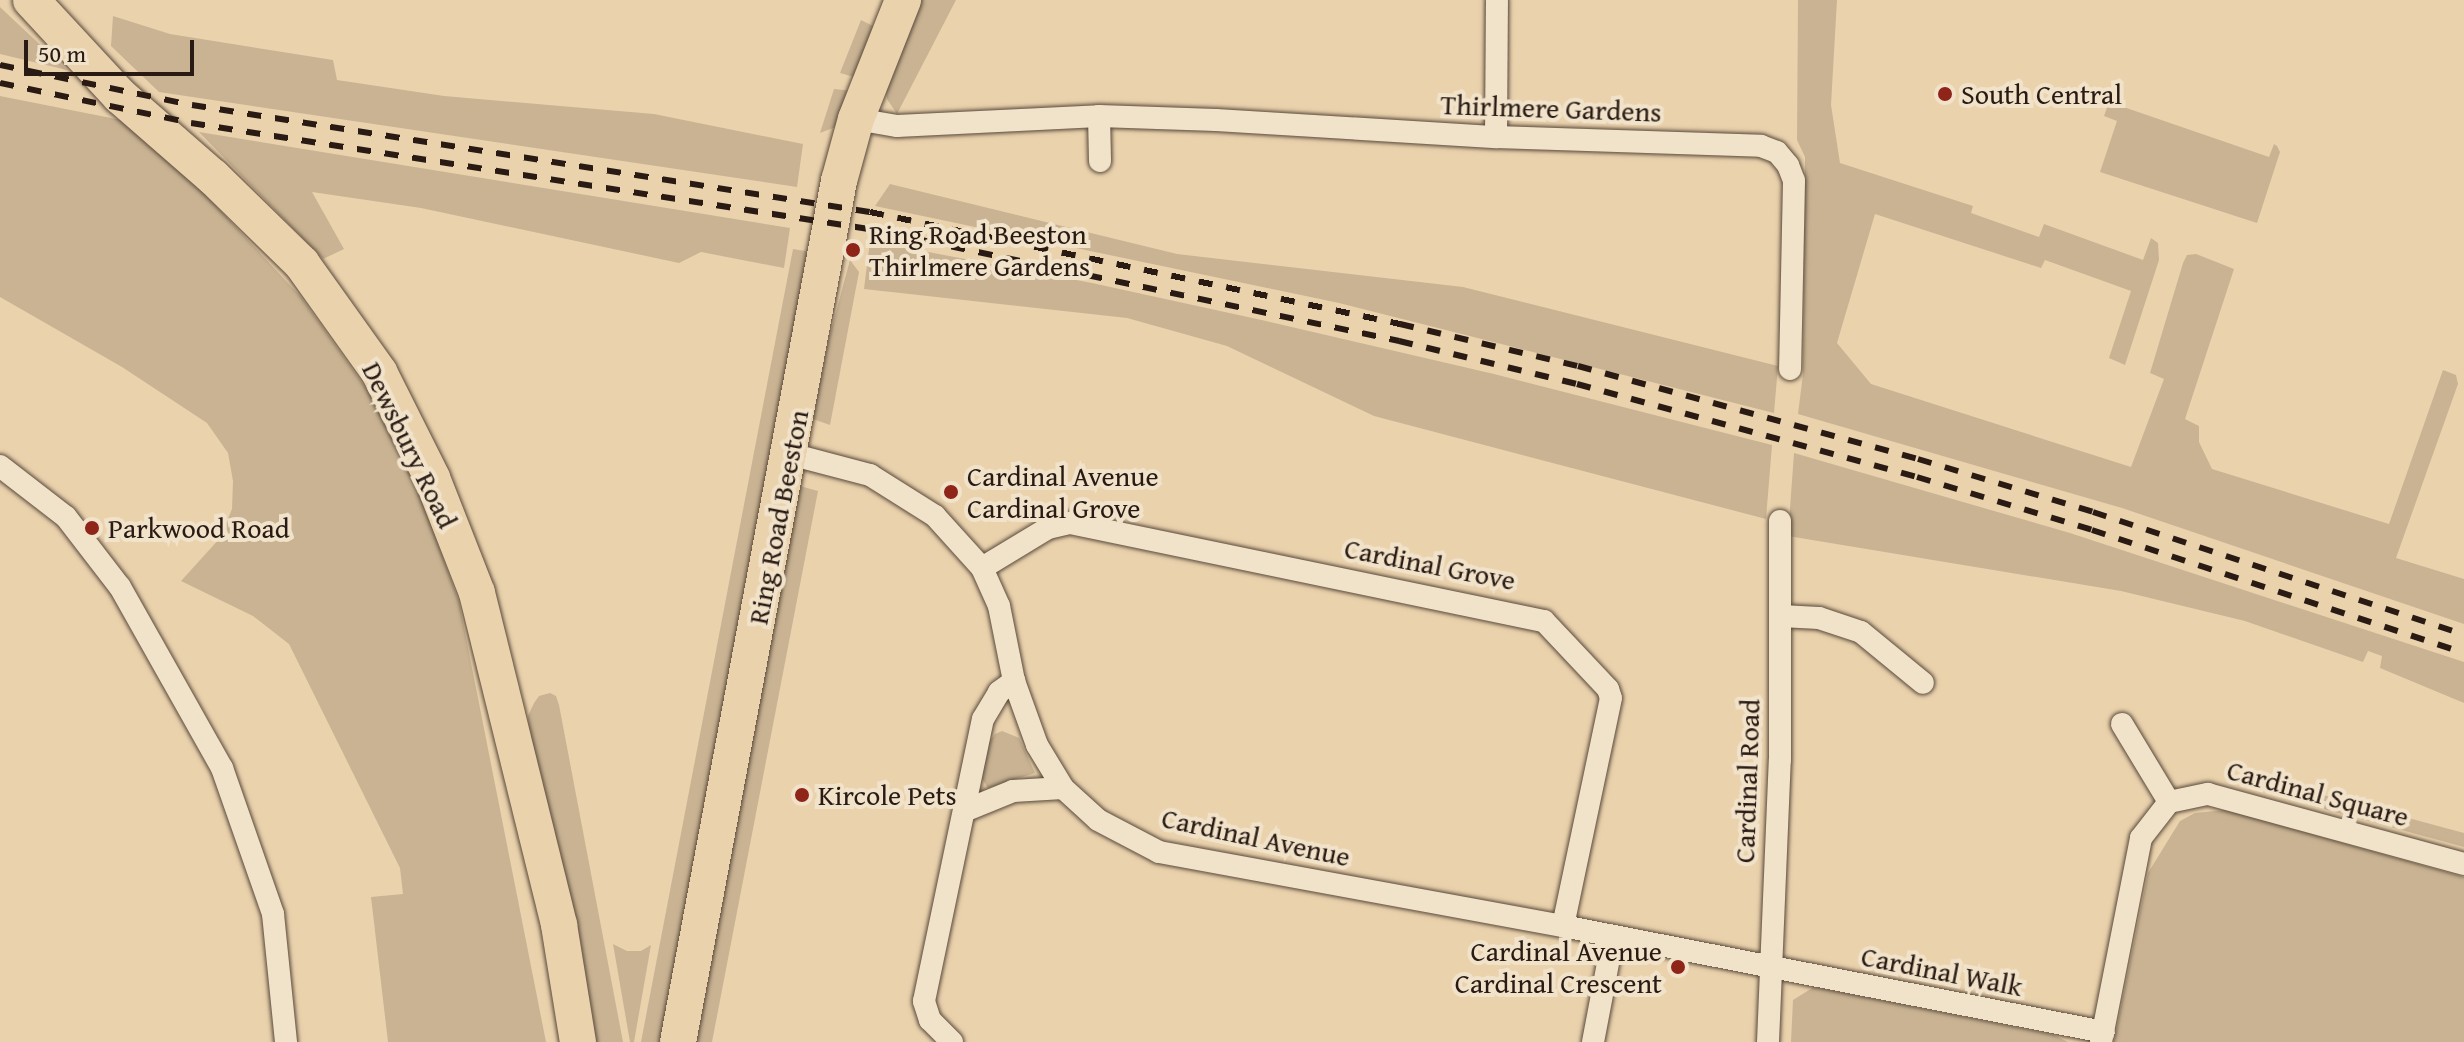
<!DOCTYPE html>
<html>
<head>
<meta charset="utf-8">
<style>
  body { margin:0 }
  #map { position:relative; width:2464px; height:1042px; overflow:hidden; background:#ead2ad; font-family:"Gentium Book Plus",serif }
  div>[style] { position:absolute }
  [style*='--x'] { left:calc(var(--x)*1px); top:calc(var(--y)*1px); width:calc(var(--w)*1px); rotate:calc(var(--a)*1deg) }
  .green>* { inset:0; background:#c9b393 }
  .roads { filter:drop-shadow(0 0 2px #59493a) drop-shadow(0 0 2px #59493a) }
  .minor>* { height:22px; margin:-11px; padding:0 11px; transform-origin:11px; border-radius:11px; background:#f1e2ca }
  .primary>* { height:36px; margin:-18px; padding:0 18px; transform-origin:18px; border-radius:18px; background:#ead2ad }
  .rail>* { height:6px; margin-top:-3px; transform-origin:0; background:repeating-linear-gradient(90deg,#291b14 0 14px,transparent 0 28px) }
  .dots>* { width:22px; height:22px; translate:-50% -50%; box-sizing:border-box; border:4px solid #f1e2ca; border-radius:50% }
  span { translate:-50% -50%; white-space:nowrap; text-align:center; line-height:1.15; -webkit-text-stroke:8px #f1e2ca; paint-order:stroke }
  .poi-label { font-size:28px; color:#291b14 }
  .left { translate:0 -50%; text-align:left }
  .right { translate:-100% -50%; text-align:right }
  .street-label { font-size:28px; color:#291b14 }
  .scale { position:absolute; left:24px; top:40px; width:170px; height:36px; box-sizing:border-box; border:4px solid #291b14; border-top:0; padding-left:10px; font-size:24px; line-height:28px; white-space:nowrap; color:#291b14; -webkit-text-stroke:6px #f1e2ca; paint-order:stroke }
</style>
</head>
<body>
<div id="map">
  <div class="green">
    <div style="clip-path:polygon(922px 0,956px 0,897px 114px,887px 99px,885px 84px)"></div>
    <div style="clip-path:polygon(1798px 0,1837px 0,1831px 105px,1840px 163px,1973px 206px,1971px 213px,2039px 237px,2044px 224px,2143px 260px,2151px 238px,2158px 243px,2159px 260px,2125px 365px,2109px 358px,2131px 291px,2045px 260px,2041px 268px,1875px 214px,1837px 343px,1871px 384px,2131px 467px,2164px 379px,2150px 373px,2183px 263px,2187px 255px,2196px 254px,2234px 269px,2185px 419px,2199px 426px,2199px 442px,2212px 469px,2389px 524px,2443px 370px,2456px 375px,2458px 384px,2396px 558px,2464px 579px,2464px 624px,2122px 508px,1798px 414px,1803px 374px,1805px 157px,1797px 140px)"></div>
    <div style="clip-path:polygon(0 7px,67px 70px,0 54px)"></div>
    <div style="clip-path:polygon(113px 16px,170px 34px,333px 60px,337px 80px,444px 96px,654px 114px,803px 144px,797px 187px,159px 92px,111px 46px)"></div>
    <div style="clip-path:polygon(861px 20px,879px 29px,858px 78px,840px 73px)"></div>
    <div style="clip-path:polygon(834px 89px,854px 91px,838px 126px,820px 133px)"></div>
    <div style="clip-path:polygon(0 96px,121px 120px,205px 194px,301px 297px,372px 397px,415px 480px,459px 602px,546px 1042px,388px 1042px,371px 897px,403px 894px,400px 868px,289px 644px,253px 616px,181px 581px,220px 538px,232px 509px,233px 481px,228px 453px,207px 423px,122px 367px,0 297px)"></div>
    <div style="clip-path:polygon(2109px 102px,2269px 157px,2274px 144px,2277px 146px,2280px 152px,2257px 223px,2100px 172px,2117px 121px,2104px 116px)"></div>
    <div style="clip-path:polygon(199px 132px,790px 228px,784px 268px,701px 252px,679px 263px,421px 208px,312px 192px,344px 249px,323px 259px)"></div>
    <div style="clip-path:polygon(890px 184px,1177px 254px,1463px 287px,1778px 366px,1774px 413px,1339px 303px,875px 206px)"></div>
    <div style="clip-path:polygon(870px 241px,1092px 283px,1266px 321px,1494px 374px,1772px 445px,1766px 519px,1374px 416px,1227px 346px,1127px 318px,864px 289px)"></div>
    <div style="clip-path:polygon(793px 249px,811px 252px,663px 1042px,641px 1042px)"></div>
    <div style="clip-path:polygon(850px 260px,859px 272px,830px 425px,813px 419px,828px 342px)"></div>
    <div style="clip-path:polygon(1794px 453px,2070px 533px,2464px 662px,2464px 703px,2380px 668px,2382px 656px,2368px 651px,2363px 662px,2245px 621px,2121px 591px,1788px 536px)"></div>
    <div style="clip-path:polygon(800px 486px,818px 491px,712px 1042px,694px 1042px)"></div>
    <div style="clip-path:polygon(550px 693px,556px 696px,559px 705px,623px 1042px,588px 1042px,529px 733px,528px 716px,534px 703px,539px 696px)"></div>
    <div style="clip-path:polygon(1002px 731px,1019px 738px,1035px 773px,988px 788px,981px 777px,988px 744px,995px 734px)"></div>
    <div style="clip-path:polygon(2312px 792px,2464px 833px,2464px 847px,2309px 805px)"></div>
    <div style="clip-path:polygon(2226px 810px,2464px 877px,2464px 1042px,2114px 1042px,2148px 873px,2180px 821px,2195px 813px)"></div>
    <div style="clip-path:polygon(613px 944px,627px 951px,641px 951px,651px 945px,634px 1042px,630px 1042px)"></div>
    <div style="clip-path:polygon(1814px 987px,2054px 1035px,2068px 1042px,1791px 1042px,1793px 1000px)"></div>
  </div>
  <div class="roads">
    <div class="minor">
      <div style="--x:1099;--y:116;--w:45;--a:88.7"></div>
      <div style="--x:856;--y:119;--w:42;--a:9.7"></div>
      <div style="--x:897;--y:126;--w:202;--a:-2.8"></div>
      <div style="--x:1099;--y:116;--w:117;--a:2"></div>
      <div style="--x:1216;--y:120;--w:281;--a:3.5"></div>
      <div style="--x:1496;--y:137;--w:265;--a:1.9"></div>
      <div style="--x:1761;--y:146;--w:17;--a:21"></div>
      <div style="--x:1777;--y:152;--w:17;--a:50"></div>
      <div style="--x:1788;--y:165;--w:17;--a:69"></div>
      <div style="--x:1794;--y:181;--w:188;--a:91.2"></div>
      <div style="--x:1496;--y:137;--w:137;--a:-89.6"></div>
      <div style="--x:790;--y:454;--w:83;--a:14.7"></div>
      <div style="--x:870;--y:475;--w:77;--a:32.2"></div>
      <div style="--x:935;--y:516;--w:70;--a:47.9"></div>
      <div style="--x:982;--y:568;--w:42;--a:65.9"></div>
      <div style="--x:999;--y:606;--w:76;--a:78.7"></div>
      <div style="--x:1014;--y:681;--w:68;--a:70.2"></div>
      <div style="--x:1037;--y:745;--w:50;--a:58.8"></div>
      <div style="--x:1063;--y:788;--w:47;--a:42.4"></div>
      <div style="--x:1098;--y:820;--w:69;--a:27.7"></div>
      <div style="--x:1159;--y:852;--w:411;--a:10.4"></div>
      <div style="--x:1563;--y:926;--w:551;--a:11.09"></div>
      <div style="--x:0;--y:466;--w:83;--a:37.7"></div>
      <div style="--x:66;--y:517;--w:88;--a:52.4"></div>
      <div style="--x:120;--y:587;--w:208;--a:60.6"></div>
      <div style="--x:222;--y:768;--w:155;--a:70.7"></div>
      <div style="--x:273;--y:914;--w:129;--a:84.2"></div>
      <div style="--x:982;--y:568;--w:77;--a:-31.2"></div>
      <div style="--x:1048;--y:528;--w:23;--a:-13"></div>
      <div style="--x:1070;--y:523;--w:484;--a:11.7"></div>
      <div style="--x:1544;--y:621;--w:93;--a:46.7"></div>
      <div style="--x:1608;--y:689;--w:9;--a:72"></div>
      <div style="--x:1611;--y:698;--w:233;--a:101.9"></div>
      <div style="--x:1781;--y:616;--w:38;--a:3"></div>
      <div style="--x:1819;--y:618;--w:44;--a:18.4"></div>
      <div style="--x:1861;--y:632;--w:80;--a:39.4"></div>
      <div style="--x:2122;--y:724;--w:91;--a:58.9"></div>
      <div style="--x:964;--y:811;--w:53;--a:-22.2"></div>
      <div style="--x:1013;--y:791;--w:50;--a:-3.4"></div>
      <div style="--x:952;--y:1042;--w:31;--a:-135"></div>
      <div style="--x:930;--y:1020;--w:20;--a:-108"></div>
      <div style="--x:924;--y:1001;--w:288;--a:-78.2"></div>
      <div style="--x:983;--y:719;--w:31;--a:-59"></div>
      <div style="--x:999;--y:692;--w:19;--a:-36"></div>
      <div style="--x:1593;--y:1042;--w:107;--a:-79.2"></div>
      <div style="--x:1768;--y:1042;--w:282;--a:-87.6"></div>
      <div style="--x:1780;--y:760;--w:239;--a:-90"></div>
      <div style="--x:2101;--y:1042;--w:208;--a:-78.9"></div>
      <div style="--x:2141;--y:838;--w:46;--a:-52.1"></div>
      <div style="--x:2169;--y:802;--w:40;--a:-12"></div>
      <div style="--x:2208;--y:794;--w:265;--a:15.3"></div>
    </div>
    <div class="primary">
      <div style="--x:31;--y:0;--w:131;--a:47.2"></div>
      <div style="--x:120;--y:96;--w:123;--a:41.1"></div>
      <div style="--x:213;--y:177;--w:124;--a:44.3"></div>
      <div style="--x:302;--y:264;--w:133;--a:54.5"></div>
      <div style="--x:379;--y:372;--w:119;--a:63.4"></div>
      <div style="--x:432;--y:478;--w:123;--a:68.6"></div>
      <div style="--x:477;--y:593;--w:342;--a:76.1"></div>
      <div style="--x:559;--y:925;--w:119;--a:80.8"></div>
      <div style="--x:678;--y:1042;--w:876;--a:-79.41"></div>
      <div style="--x:839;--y:181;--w:64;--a:-74.7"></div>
      <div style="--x:856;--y:119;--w:128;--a:-68.4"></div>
    </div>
  </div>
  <div class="rail">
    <div style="--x:0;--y:65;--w:196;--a:11.8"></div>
    <div style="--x:192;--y:105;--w:686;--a:8.97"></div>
    <div style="--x:870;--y:212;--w:542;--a:11.93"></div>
    <div style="--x:1400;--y:324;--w:183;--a:13.3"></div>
    <div style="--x:1578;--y:366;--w:352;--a:15.3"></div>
    <div style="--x:1918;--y:459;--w:183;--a:16.8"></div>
    <div style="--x:2093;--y:512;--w:391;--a:18.3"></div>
    <div style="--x:0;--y:83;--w:195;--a:11.8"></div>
    <div style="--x:191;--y:123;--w:686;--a:8.89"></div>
    <div style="--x:869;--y:229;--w:542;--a:11.93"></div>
    <div style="--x:1399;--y:341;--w:183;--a:13.6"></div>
    <div style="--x:1577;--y:384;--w:352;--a:15.3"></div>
    <div style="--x:1917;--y:477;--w:183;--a:16.8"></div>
    <div style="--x:2092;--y:530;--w:392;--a:18.3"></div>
  </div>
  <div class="dots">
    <div style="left:1945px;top:94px;background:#8f2418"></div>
    <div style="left:853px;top:250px;background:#8f2418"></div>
    <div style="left:951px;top:492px;background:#8f2418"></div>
    <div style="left:92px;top:528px;background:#8f2418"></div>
    <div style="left:802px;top:795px;background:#8f2418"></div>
    <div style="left:1678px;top:967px;background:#8f2418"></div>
  </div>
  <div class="poi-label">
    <span class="left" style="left:1961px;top:94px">South Central</span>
    <span class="left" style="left:869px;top:250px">Ring Road Beeston<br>Thirlmere Gardens</span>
    <span class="left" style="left:967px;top:492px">Cardinal Avenue<br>Cardinal Grove</span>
    <span class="left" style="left:108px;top:528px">Parkwood Road</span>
    <span class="left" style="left:818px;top:795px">Kircole Pets</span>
    <span class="right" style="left:1662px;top:967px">Cardinal Avenue<br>Cardinal Crescent</span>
  </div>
  <div class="street-label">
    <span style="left:1551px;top:108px;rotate:2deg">Thirlmere Gardens</span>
    <span style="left:410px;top:445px;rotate:64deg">Dewsbury Road</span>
    <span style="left:778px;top:517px;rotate:-79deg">Ring Road Beeston</span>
    <span style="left:1430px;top:564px;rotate:11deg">Cardinal Grove</span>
    <span style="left:1747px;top:781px;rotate:-88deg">Cardinal Road</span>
    <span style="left:2318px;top:793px;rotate:15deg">Cardinal Square</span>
    <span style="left:1256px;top:837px;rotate:12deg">Cardinal Avenue</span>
    <span style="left:1942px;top:971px;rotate:11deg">Cardinal Walk</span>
  </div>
  <div class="scale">50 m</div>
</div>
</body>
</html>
